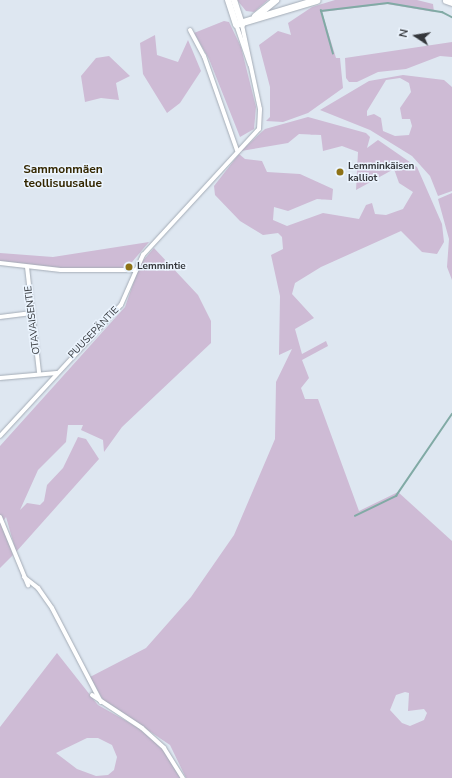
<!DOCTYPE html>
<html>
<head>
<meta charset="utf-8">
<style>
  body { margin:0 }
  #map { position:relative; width:452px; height:778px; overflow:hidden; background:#dee7f1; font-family:"Nunito Sans",sans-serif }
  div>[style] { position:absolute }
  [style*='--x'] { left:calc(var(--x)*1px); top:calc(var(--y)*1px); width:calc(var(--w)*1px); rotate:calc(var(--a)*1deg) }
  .green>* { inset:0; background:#cebbd5 }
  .stream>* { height:1.5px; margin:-0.75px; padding:0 0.75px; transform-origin:0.75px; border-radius:0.75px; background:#81aaa5 }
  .roads { filter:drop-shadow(0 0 1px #a4acb6) drop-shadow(0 0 1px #a4acb6) }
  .street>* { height:4px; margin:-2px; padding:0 2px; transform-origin:2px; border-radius:2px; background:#fff }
  .primary>* { height:6px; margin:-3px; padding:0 3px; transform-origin:3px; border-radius:3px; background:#fff }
  .highway>* { height:7px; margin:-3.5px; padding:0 3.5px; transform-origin:3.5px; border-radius:3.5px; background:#fff }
  .dots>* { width:11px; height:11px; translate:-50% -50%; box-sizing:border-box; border:2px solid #ebf4fe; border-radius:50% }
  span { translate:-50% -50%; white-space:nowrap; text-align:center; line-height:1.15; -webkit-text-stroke:3px #ebf4fe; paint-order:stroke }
  .poi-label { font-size:10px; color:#34373b; font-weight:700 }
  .left { translate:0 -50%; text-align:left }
  .street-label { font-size:10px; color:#34373b }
  .quarter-label { font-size:12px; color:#342700; font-weight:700 }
  .north { position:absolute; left:396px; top:16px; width:40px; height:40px; -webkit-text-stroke:3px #ebf4fe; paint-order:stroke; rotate:282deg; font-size:11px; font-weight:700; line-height:16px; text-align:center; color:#34373b }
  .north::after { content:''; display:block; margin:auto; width:14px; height:18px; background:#34373b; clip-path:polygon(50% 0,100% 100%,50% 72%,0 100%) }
</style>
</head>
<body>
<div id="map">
  <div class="green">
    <div style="clip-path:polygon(237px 0,268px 0,254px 12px,246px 11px)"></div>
    <div style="clip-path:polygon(335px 0,417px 0,433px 4px,434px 12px,387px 4px,322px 12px,336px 58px,340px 58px,343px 88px,308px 113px,283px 122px,266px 121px,270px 117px,270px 87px,259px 45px,278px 31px,291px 35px,288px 23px,312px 7px)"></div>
    <div style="clip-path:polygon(224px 21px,229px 22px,241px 47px,256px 107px,254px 129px,240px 137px,209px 59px,194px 33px)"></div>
    <div style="clip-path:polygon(155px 35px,157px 55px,178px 62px,188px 40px,201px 71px,180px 103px,167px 113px,143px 74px,140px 43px)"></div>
    <div style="clip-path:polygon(452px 42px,452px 57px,440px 56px,406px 69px,378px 72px,357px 82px,349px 82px,346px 78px,345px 58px)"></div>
    <div style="clip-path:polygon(109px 56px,130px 76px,116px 83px,119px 100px,101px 98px,85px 102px,81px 76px,96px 58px)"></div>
    <div style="clip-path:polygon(evenodd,403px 75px,444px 80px,452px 87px,452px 191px,438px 196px,430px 176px,412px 156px,370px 130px,320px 110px,369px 81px,403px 75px,400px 78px,409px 83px,411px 92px,400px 108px,402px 119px,410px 119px,412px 126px,409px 135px,395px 136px,383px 131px,381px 118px,374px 114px,367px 116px,367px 111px,386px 80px,400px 78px)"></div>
    <div style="clip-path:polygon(evenodd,308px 117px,366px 133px,370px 137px,367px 148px,378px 140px,417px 167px,442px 224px,444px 242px,437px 254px,422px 252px,401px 231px,321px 267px,295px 283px,292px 294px,314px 318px,295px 329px,302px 354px,326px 341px,328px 346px,302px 360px,309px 378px,301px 388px,305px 399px,318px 399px,359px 511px,398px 492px,452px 541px,452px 778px,186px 778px,170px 745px,103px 700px,90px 677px,146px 648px,191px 597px,234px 535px,275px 439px,276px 382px,292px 349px,279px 355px,280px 296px,271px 255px,283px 249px,282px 237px,278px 233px,263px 235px,240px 221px,215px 195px,214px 186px,239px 154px,245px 159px,262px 161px,267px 172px,300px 174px,333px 189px,332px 200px,317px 199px,288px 211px,274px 207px,273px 220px,287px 226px,323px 213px,359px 219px,366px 205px,372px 203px,375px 214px,386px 215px,403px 209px,413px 192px,399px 183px,394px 169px,356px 190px,358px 152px,342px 146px,323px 151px,321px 135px,299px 134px,288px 143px,241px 151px,265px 129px,308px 117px,405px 692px,409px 693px,408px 711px,424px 709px,427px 713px,424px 720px,410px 726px,402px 723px,390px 710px,396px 695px,405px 692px)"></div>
    <div style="clip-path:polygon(452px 193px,452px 280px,447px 267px,449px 239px,438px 199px)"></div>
    <div style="clip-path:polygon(149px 242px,127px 268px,48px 268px,0 261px,0 253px,53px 257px)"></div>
    <div style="clip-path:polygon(154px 248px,198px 295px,211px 321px,211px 343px,122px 427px,104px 452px,103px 440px,81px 430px,83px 425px,68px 425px,66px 442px,38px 470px,20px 510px,27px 503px,40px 505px,44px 501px,47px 485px,63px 468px,78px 437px,86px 439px,99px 459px,16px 552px,6px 517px,2px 523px,13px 555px,0 568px,0 446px,125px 307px,140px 264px)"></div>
    <div style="clip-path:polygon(evenodd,57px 653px,98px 705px,137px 727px,165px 750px,181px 778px,0 778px,0 727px,57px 653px,87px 738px,98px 738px,112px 745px,117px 757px,114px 770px,108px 775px,96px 776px,77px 769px,56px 753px,87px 738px)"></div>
  </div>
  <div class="stream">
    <div style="--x:333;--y:54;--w:45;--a:-105.6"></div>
    <div style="--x:321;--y:11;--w:67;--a:-6.8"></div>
    <div style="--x:388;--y:3;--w:55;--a:9.5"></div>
    <div style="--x:442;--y:12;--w:11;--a:27"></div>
    <div style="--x:355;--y:516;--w:46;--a:-26"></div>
    <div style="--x:396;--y:496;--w:99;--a:-55.7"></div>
  </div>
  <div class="roads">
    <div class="street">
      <div style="--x:236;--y:24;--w:43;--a:71.1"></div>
      <div style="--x:190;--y:30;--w:30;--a:62"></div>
      <div style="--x:204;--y:56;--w:100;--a:70.7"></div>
      <div style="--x:0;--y:263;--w:61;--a:6.5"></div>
      <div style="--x:61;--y:270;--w:73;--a:0"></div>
      <div style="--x:27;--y:267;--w:106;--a:83.5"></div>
      <div style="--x:0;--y:317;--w:32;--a:-7"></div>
      <div style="--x:0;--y:378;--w:57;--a:-5"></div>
      <div style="--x:0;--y:436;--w:178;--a:-47.3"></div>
      <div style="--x:121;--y:305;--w:55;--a:-66.3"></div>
      <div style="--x:143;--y:255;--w:171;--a:-47.4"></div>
      <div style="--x:259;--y:129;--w:20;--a:-87"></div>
      <div style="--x:260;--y:109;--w:86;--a:-102.1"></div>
      <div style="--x:0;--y:517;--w:74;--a:67.6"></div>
      <div style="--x:24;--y:577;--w:18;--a:38"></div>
      <div style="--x:38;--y:588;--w:24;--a:55"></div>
      <div style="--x:52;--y:608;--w:106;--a:62.5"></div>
      <div style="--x:92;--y:695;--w:60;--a:33.4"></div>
      <div style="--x:142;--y:728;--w:30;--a:42"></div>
      <div style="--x:164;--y:748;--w:36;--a:58"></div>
    </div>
    <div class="primary">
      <div style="--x:228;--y:0;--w:25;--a:72"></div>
      <div style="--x:234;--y:0;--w:26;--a:72"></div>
    </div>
    <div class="highway">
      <div style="--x:446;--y:0;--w:6;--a:18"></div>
      <div style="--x:255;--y:16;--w:26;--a:-39"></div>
      <div style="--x:236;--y:24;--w:84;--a:-16.7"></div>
    </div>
  </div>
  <div class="dots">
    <div style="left:340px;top:172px;background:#8e7216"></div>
    <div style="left:129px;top:267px;background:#8e7216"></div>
  </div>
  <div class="poi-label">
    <span class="left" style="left:348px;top:172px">Lemminkäisen<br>kalliot</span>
    <span class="left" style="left:137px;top:267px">Lemmintie</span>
  </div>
  <div class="street-label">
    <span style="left:33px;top:320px;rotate:-97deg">OTAVAISENTIE</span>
    <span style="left:94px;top:333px;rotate:-46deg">PUUSEPÄNTIE</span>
  </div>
  <div class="quarter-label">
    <span style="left:63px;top:177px">Sammonmäen<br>teollisuusalue</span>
  </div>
  <div class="north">N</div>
</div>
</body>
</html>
